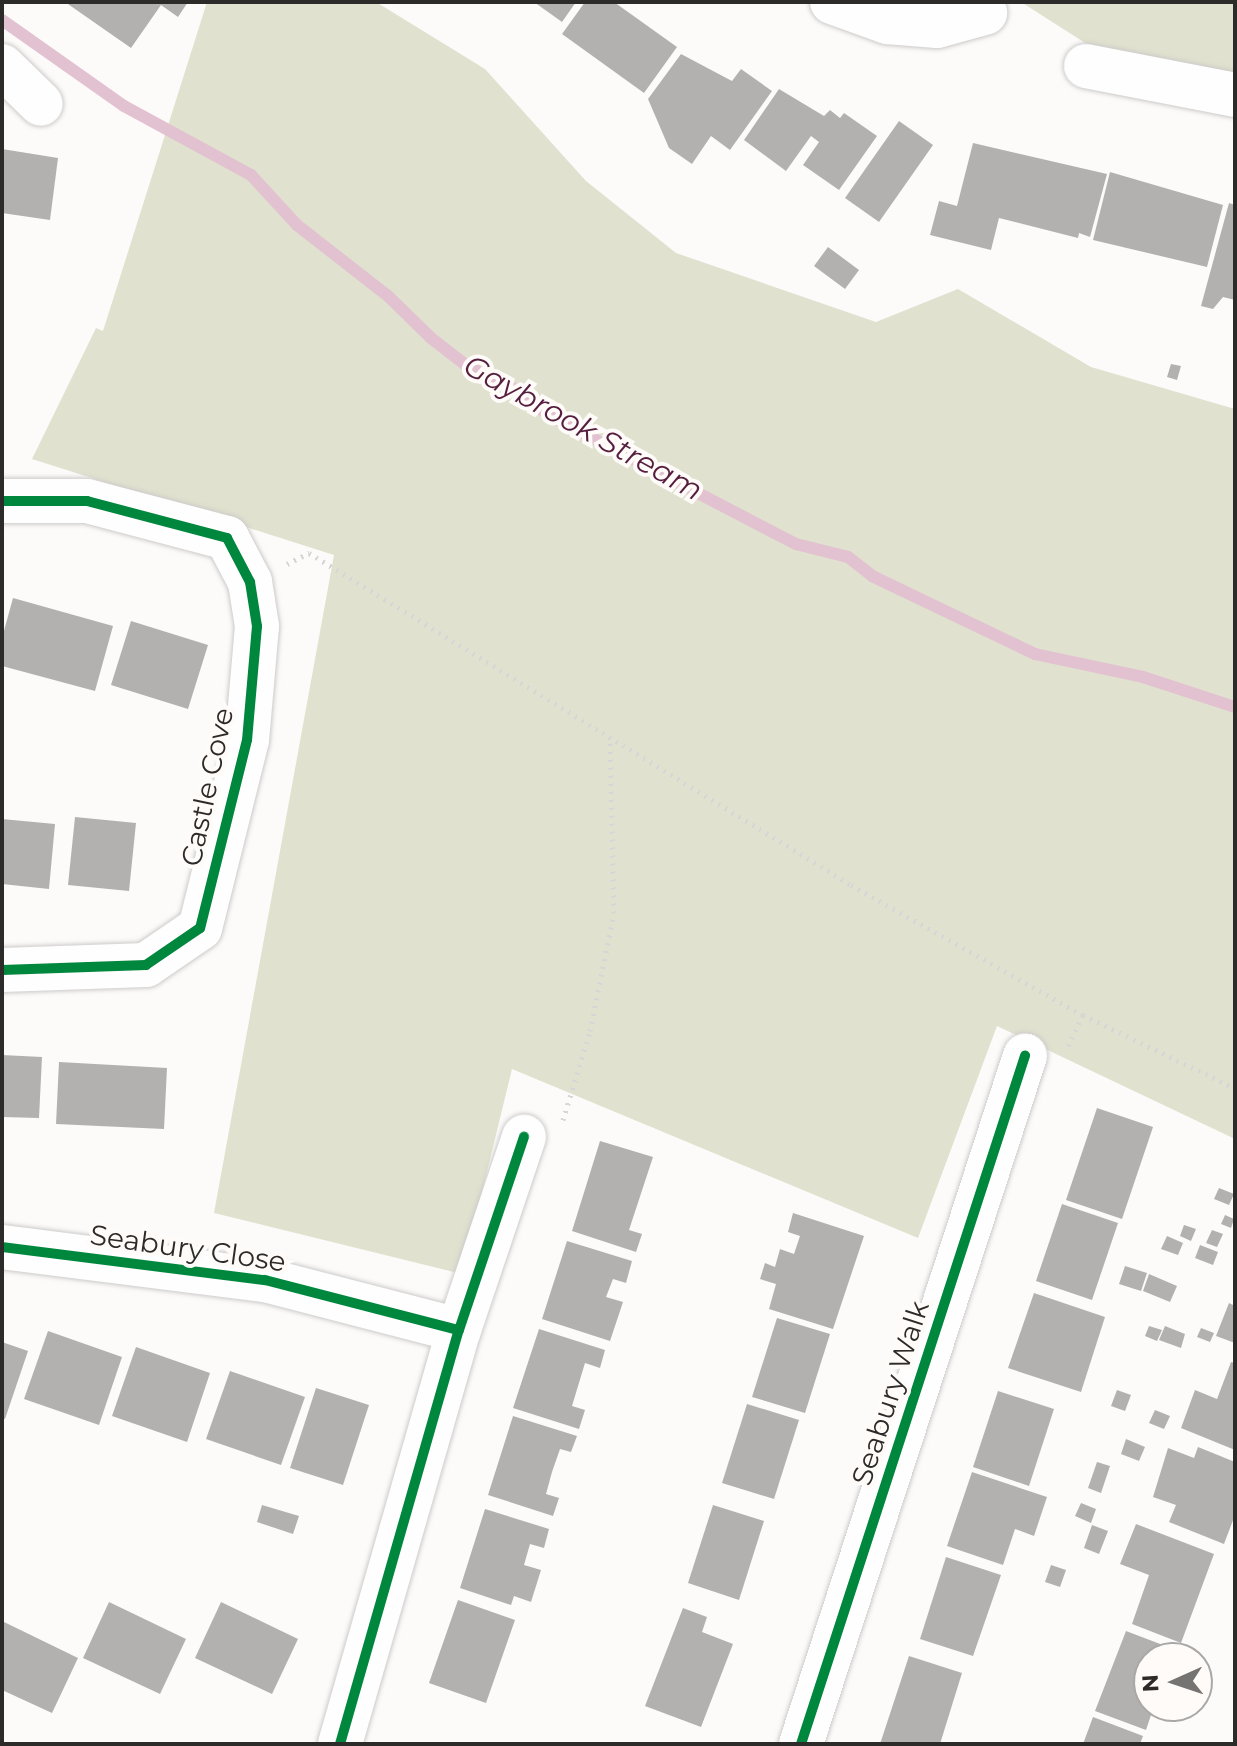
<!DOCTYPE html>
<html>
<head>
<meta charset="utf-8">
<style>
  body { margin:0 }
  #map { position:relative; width:1237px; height:1746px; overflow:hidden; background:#fdfbfa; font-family:Montserrat,sans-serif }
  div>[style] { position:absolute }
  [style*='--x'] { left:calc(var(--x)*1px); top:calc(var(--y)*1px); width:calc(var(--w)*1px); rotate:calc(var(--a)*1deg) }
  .green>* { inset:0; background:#e0e1ce }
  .stream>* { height:12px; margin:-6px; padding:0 6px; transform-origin:6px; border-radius:6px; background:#e2c1d1 }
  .building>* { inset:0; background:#b3b1b0 }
  .path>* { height:5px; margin-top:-2.5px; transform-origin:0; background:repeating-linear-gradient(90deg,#d7d6d6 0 2px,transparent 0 8px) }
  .roads { filter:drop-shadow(0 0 2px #cdcbca) drop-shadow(0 0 2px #cdcbca) }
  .minor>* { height:44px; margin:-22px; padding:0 22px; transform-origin:22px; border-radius:22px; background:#fffefe }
  .cycleway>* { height:10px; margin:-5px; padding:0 5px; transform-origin:5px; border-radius:5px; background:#00873e }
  span { translate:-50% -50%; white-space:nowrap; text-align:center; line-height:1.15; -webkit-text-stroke:8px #fefbf9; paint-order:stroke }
  .street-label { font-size:28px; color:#2d2b29 }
  .water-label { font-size:30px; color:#561e3e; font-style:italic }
  .frame { position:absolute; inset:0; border:4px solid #2d2b29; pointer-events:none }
  .north { position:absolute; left:1133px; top:1642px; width:80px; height:80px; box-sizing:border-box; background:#fefbf9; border:2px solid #aaa8a6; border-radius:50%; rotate:267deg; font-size:22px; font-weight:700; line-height:32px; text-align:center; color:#2d2b29 }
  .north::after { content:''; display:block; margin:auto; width:28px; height:36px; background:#767472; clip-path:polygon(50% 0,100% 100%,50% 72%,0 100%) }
</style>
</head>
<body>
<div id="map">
  <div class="green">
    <div style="clip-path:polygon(207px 2px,376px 2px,485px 69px,586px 181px,676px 253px,876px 322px,958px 289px,1091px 367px,1235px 409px,1235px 1139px,997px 1026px,918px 1238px,512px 1069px,462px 1274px,214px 1213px,334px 555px,32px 459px,96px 328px,103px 331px)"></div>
    <div style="clip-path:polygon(1021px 2px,1235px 2px,1235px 85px,1104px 55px)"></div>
  </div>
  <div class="stream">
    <div style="--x:2;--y:20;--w:149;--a:35.2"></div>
    <div style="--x:124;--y:106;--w:145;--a:28.5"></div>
    <div style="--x:251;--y:175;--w:68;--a:47.4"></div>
    <div style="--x:297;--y:225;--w:115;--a:38"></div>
    <div style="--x:388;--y:296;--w:60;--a:44.3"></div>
    <div style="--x:431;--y:338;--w:46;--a:37.9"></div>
    <div style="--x:467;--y:366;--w:59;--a:26.1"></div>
    <div style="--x:520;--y:392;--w:36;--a:39"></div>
    <div style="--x:548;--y:415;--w:280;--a:27.5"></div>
    <div style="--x:796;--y:544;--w:54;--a:14"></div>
    <div style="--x:848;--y:557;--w:31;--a:38"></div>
    <div style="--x:872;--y:576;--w:181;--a:25.6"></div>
    <div style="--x:1035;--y:654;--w:110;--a:12"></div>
    <div style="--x:1143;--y:677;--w:97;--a:18.1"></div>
  </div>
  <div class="building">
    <div style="clip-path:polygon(65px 2px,188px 2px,178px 17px,161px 5px,131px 48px)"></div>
    <div style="clip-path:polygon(534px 2px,576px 2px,562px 22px)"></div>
    <div style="clip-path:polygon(585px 2px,614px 2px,677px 47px,644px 93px,562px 34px)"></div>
    <div style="clip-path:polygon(681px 54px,732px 81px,741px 69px,772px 91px,730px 150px,711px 136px,692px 164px,669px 148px,648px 99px)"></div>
    <div style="clip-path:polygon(779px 89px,824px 116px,830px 110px,840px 118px,844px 113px,877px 136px,839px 190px,803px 165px,819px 142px,811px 136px,786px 171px,744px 140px)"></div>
    <div style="clip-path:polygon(899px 121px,933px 145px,879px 222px,845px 198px)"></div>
    <div style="clip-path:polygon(973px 143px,1107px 174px,1090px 237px,1079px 233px,1078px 238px,999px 218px,991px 250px,930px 235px,939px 201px,957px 206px)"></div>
    <div style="clip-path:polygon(2px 149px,58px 158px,50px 220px,2px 213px)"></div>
    <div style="clip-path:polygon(1110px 172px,1223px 205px,1207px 267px,1093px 240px)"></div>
    <div style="clip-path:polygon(1229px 203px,1235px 205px,1235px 300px,1223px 297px,1213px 309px,1201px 306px)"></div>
    <div style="clip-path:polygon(828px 247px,859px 270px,845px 289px,814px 266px)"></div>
    <div style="clip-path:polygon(1171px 364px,1181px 366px,1177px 380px,1167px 377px)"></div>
    <div style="clip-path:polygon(13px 598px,113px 626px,95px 691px,2px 666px,2px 638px)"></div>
    <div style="clip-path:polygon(131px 621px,208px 645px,188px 709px,111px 685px)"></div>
    <div style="clip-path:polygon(75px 817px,136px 823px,129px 891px,68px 885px)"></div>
    <div style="clip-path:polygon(2px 819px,55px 824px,49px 889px,2px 884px)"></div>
    <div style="clip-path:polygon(2px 1055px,42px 1057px,39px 1118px,2px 1117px)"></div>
    <div style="clip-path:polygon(59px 1062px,167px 1068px,164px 1129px,56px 1124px)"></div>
    <div style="clip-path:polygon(1097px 1108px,1153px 1127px,1122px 1219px,1066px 1200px)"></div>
    <div style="clip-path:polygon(600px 1141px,653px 1157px,629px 1230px,642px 1234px,636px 1252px,572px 1231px)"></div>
    <div style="clip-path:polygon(1219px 1188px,1234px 1194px,1229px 1205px,1214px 1199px)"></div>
    <div style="clip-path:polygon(1062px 1204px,1118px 1223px,1092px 1300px,1036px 1281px)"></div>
    <div style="clip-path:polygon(793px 1213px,864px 1236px,833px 1329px,769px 1309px,776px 1284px,760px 1279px,765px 1263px,775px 1267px,780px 1249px,794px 1254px,800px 1236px,788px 1232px)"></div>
    <div style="clip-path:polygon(1225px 1215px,1234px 1219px,1231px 1228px,1221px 1224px)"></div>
    <div style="clip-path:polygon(1184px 1225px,1196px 1229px,1191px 1241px,1180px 1236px)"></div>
    <div style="clip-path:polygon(1212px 1230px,1223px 1234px,1217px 1247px,1206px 1243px)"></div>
    <div style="clip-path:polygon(1167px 1236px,1183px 1243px,1178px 1255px,1161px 1249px)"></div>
    <div style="clip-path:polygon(567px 1241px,632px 1261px,626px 1283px,613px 1279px,606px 1297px,623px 1302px,610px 1341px,542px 1319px)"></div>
    <div style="clip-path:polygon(1200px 1245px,1218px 1252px,1213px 1265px,1195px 1258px)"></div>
    <div style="clip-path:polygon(1125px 1266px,1147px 1273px,1141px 1291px,1119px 1284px)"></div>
    <div style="clip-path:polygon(1149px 1274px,1177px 1286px,1170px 1302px,1143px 1291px)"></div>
    <div style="clip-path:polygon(1034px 1293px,1105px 1317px,1081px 1392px,1008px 1368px)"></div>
    <div style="clip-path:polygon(1229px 1303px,1235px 1306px,1235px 1343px,1216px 1336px)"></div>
    <div style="clip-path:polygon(777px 1318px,830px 1334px,805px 1413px,752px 1397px)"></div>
    <div style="clip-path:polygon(1149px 1326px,1162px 1330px,1157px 1341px,1145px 1336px)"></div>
    <div style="clip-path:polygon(1165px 1326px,1185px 1334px,1181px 1348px,1159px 1340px)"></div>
    <div style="clip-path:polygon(1201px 1328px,1214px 1333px,1210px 1342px,1197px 1337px)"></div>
    <div style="clip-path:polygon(539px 1329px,605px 1350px,600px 1368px,585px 1363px,572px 1406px,585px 1410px,579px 1429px,513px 1408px)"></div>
    <div style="clip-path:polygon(48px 1331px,122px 1357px,99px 1425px,24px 1399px)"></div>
    <div style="clip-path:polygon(2px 1342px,28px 1351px,5px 1419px,2px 1418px)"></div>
    <div style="clip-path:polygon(136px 1347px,210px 1373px,187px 1442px,112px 1416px)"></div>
    <div style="clip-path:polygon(1231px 1362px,1235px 1363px,1235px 1450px,1181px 1428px,1195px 1390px,1217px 1399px)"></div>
    <div style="clip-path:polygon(230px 1371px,305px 1397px,281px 1465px,206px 1439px)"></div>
    <div style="clip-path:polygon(316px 1388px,369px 1405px,343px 1485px,290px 1468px)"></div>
    <div style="clip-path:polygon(1117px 1390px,1131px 1395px,1125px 1411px,1111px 1406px)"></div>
    <div style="clip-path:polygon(998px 1391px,1054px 1409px,1029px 1486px,973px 1467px)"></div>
    <div style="clip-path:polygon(747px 1404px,799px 1420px,774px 1499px,722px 1483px)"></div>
    <div style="clip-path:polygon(1155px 1410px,1170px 1416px,1164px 1429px,1149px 1423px)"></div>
    <div style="clip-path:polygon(513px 1416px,577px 1436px,571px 1452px,560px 1449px,552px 1472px,546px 1494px,559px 1498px,553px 1516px,488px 1495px)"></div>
    <div style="clip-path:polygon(1126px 1439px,1145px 1447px,1139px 1461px,1121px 1454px)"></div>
    <div style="clip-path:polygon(1198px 1447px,1235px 1462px,1235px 1515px,1224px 1544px,1169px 1522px,1176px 1505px,1153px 1497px,1168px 1448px,1194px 1458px)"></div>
    <div style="clip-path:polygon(1097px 1462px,1110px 1466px,1101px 1493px,1088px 1488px)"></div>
    <div style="clip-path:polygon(972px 1472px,1047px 1497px,1034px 1536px,1015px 1529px,1003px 1565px,947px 1546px)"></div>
    <div style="clip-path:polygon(1081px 1503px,1096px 1509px,1091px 1523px,1075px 1516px)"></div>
    <div style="clip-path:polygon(262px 1505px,299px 1516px,293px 1534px,257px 1522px)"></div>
    <div style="clip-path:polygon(713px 1505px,764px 1521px,739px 1600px,688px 1583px)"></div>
    <div style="clip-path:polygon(485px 1509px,549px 1529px,544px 1548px,530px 1544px,524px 1565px,541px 1570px,531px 1602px,514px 1596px,511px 1605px,460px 1588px)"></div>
    <div style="clip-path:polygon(1136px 1524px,1214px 1554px,1181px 1643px,1132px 1624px,1149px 1575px,1120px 1564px)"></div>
    <div style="clip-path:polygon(1092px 1525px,1108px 1531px,1099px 1554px,1084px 1548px)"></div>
    <div style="clip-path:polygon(946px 1557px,1001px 1575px,973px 1656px,920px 1639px)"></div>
    <div style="clip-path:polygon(1051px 1565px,1066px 1570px,1060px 1587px,1045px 1582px)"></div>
    <div style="clip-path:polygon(458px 1600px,515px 1620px,486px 1703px,429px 1683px)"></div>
    <div style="clip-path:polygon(109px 1602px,186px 1639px,160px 1694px,83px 1658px)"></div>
    <div style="clip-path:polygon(221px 1602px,298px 1639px,272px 1694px,195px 1658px)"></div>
    <div style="clip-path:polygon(683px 1608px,707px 1617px,702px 1632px,733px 1644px,701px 1727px,645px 1706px)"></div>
    <div style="clip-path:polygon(2px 1621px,78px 1658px,52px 1713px,2px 1690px)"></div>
    <div style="clip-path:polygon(1126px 1631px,1176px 1650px,1173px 1658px,1149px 1658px,1149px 1706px,1154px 1706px,1146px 1730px,1095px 1711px)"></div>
    <div style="clip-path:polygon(909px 1656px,962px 1673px,940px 1744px,880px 1744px)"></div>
    <div style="clip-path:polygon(1093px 1717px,1143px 1736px,1140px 1744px,1083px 1744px)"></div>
  </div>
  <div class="path">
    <div style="--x:287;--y:564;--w:25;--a:-27"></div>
    <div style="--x:309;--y:553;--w:636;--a:31.49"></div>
    <div style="--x:851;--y:885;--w:266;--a:29.3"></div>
    <div style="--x:1083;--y:1015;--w:37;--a:116"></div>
    <div style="--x:1083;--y:1015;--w:169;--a:25.7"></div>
    <div style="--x:563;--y:1120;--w:93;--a:-73.1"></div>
    <div style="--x:590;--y:1031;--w:120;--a:-78.5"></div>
    <div style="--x:614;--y:913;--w:176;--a:-91.3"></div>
  </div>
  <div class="roads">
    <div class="minor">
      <div style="--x:832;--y:2;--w:59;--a:20"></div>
      <div style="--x:887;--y:22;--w:50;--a:4.6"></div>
      <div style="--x:937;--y:26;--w:50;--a:-15.2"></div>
      <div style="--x:2;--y:66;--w:54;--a:44.3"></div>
      <div style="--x:1086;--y:66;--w:152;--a:11"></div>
      <div style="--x:2;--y:501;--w:85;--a:0"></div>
      <div style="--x:87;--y:501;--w:145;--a:14.8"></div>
      <div style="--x:227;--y:538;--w:50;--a:62.4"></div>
      <div style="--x:250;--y:582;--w:45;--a:81"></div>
      <div style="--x:257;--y:626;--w:114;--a:95"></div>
      <div style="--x:247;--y:740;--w:194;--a:104"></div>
      <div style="--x:200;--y:928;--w:65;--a:145.6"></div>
      <div style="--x:146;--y:965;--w:144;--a:178"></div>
      <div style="--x:2;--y:1247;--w:265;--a:7.2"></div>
      <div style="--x:265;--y:1280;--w:200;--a:14.5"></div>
      <div style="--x:340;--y:1744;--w:431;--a:-74"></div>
      <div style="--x:459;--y:1330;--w:204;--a:-71.4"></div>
      <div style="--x:801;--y:1744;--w:724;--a:-71.97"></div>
    </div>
  </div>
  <div class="cycleway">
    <div style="--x:2;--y:501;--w:85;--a:0"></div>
    <div style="--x:87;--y:501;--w:145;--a:14.8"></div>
    <div style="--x:227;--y:538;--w:50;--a:62.4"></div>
    <div style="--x:250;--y:582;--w:45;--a:81"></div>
    <div style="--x:257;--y:626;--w:114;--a:95"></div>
    <div style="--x:247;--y:740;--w:194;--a:104"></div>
    <div style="--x:200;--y:928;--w:65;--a:145.6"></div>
    <div style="--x:146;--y:965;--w:144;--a:178"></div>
    <div style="--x:2;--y:1247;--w:265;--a:7.2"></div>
    <div style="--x:265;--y:1280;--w:200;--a:14.5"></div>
    <div style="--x:340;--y:1744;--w:431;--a:-74"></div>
    <div style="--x:459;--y:1330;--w:204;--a:-71.4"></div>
    <div style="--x:801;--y:1744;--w:724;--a:-71.97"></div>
  </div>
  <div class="street-label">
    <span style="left:207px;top:787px;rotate:-78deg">Castle Cove</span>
    <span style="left:188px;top:1248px;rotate:8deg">Seabury Close</span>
    <span style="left:890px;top:1393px;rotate:-72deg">Seabury Walk</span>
  </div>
  <div class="water-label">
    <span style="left:583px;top:428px;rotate:29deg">Gaybrook Stream</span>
  </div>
  <div class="frame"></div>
  <div class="north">N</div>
</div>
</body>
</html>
